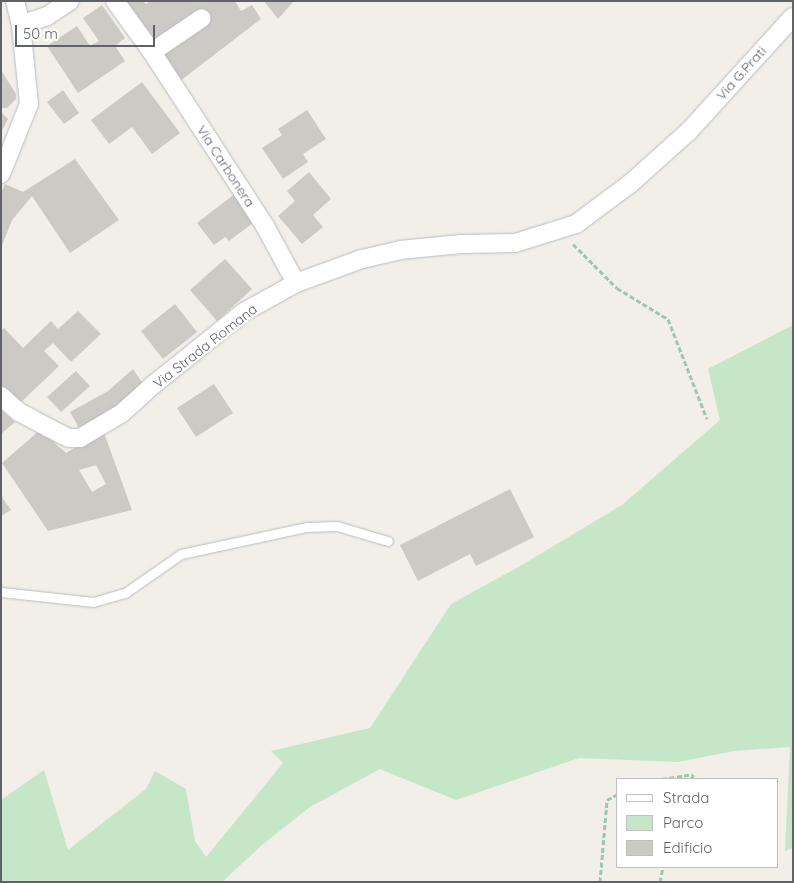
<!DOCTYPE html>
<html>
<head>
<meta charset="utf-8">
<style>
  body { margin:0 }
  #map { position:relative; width:794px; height:883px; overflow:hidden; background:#f1efe7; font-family:Quicksand,sans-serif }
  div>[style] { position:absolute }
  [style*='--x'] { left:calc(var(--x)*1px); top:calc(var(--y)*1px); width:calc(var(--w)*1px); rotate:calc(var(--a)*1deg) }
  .green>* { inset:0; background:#c5e7c7 }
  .building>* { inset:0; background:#cccac4 }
  .path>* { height:3px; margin-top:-1.5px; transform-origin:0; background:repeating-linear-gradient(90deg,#9ec8ad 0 5px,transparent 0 7.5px) }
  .roads { filter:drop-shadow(0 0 1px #b9bcc0) drop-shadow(0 0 1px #b9bcc0) }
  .lane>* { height:9px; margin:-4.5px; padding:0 4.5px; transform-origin:4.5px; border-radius:4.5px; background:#fff }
  .street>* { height:18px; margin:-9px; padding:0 9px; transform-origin:9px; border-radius:9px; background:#fff }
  span { translate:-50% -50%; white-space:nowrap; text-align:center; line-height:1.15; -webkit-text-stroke:4.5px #fff; paint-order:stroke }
  .street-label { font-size:14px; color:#5f6267 }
  .frame { position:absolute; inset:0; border:2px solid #5f6267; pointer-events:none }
  .legend { position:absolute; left:616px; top:778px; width:162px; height:90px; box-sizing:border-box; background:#fff; border:1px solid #bfc0c2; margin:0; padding:6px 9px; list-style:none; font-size:15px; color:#5f6267 }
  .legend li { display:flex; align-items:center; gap:10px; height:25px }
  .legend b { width:25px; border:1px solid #bfc0c2 }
  .scale { position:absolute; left:15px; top:25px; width:140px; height:22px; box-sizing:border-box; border:2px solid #5f6267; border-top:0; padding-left:6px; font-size:15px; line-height:18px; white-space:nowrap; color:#5f6267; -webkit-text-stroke:4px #fff; paint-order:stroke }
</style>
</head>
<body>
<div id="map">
  <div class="green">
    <div style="clip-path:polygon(793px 325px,793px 848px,785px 851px,790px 747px,734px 751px,678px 762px,579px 758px,456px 800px,380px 769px,310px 807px,262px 845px,222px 882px,1px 882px,1px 800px,44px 770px,68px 850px,146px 789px,155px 771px,186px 789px,195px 841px,206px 857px,283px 763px,271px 751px,370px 728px,451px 604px,522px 565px,622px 505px,720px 420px,708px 369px)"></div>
  </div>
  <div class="building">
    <div style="clip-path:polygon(120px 1px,143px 1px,146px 4px,150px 1px,235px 1px,241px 11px,252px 5px,261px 19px,180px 81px)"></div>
    <div style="clip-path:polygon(264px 1px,294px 1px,278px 19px)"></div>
    <div style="clip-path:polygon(102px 5px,125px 38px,115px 46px,125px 61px,78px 93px,47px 46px,77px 26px,90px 46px,99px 41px,83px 18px)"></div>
    <div style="clip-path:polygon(1px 70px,16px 94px,16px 99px,7px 108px,1px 108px)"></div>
    <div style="clip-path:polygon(142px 82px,180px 133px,152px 154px,132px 127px,109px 144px,91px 120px)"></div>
    <div style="clip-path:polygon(63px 90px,79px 113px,64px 124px,47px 102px)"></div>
    <div style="clip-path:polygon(307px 110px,326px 139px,303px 154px,308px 162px,283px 179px,262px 148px,282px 135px,278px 129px)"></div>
    <div style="clip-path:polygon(1px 112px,8px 119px,1px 133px)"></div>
    <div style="clip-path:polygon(75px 159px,119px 220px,70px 253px,32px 196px,12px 220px,1px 248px,1px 193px,5px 184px,23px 192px)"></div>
    <div style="clip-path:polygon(309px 172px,331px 199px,313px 215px,323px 227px,302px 244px,278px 216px,295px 201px,287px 191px)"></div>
    <div style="clip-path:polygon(236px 193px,257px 220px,229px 241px,225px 237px,214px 245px,197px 223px)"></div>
    <div style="clip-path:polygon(225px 259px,252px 289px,217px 321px,190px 290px)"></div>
    <div style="clip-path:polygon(175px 304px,197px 332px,163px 359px,141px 331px)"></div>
    <div style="clip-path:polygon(78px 311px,101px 334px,71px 362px,53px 343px,44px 351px,59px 366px,19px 404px,1px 385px,1px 331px,4px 328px,23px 348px,51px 321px,58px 329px)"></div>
    <div style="clip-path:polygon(133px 369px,143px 384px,113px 410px,79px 428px,70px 412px,108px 391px)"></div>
    <div style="clip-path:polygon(76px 371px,90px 386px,61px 412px,47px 397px)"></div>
    <div style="clip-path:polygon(214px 384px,233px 413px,196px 437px,177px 408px)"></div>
    <div style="clip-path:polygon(1px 410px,15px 422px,1px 434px)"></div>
    <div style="clip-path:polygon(evenodd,40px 430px,66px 453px,103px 430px,132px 510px,48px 531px,2px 463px,40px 430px,96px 465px,106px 484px,92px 492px,79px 470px,96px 465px)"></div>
    <div style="clip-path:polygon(510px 489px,534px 537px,476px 566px,470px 554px,418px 581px,400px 545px)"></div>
    <div style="clip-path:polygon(1px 496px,11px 510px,1px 516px)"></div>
  </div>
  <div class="path">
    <div style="--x:573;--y:244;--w:62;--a:45"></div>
    <div style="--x:617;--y:288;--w:60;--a:31.3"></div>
    <div style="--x:668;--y:319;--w:107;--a:68.7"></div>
    <div style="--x:662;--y:779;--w:31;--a:-9"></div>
    <div style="--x:693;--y:774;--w:5;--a:101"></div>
    <div style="--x:600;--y:882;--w:82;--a:-85.1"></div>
    <div style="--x:607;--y:800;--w:13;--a:-29"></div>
    <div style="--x:660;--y:882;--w:15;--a:-79"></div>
  </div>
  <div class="roads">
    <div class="lane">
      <div style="--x:1;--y:592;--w:93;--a:6.2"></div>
      <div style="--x:93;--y:602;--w:33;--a:-16"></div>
      <div style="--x:125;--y:593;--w:68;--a:-34.9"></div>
      <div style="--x:181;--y:554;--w:129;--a:-12.1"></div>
      <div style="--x:307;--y:527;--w:30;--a:-2"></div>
      <div style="--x:337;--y:526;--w:53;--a:16.4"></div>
    </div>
    <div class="street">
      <div style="--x:115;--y:1;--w:63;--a:54"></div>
      <div style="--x:152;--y:52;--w:207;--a:57"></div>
      <div style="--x:265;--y:226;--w:65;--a:61.5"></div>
      <div style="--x:21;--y:25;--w:28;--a:-19"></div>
      <div style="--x:47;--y:16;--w:27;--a:-33"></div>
      <div style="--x:152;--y:52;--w:60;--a:-34.2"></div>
      <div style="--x:1;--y:174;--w:75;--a:-68.2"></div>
      <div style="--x:29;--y:104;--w:79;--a:-95.8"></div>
      <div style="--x:21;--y:25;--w:25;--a:-104"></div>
      <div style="--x:1;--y:396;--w:24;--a:42"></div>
      <div style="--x:19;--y:412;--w:34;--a:28"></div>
      <div style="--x:49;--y:428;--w:22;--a:27"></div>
      <div style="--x:69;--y:438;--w:11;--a:0"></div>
      <div style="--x:80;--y:438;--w:49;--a:-30.8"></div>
      <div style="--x:122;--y:413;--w:42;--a:-42.1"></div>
      <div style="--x:153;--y:385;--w:117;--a:-38.7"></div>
      <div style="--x:244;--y:312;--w:60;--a:-29.1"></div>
      <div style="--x:296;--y:283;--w:70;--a:-20"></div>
      <div style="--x:362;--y:259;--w:39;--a:-13"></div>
      <div style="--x:400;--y:250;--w:62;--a:-5.5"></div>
      <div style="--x:462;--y:244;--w:53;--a:-1.1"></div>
      <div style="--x:515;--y:243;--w:64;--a:-17.3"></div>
      <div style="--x:576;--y:224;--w:69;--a:-36.7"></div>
      <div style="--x:631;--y:183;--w:79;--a:-41.9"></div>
      <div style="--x:690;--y:130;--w:153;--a:-47.7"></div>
    </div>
  </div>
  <div class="street-label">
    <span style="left:741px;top:73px;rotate:-48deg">Via G.Prati</span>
    <span style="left:226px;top:166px;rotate:57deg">Via Carbonera</span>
    <span style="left:205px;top:346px;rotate:-38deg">Via Strada Romana</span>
  </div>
  <div class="frame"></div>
  <ul class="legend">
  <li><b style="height:6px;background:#fff"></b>Strada</li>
  <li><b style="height:14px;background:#c5e7c7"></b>Parco</li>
  <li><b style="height:14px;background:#cccac4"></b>Edificio</li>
  </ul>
  <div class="scale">50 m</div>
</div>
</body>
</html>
